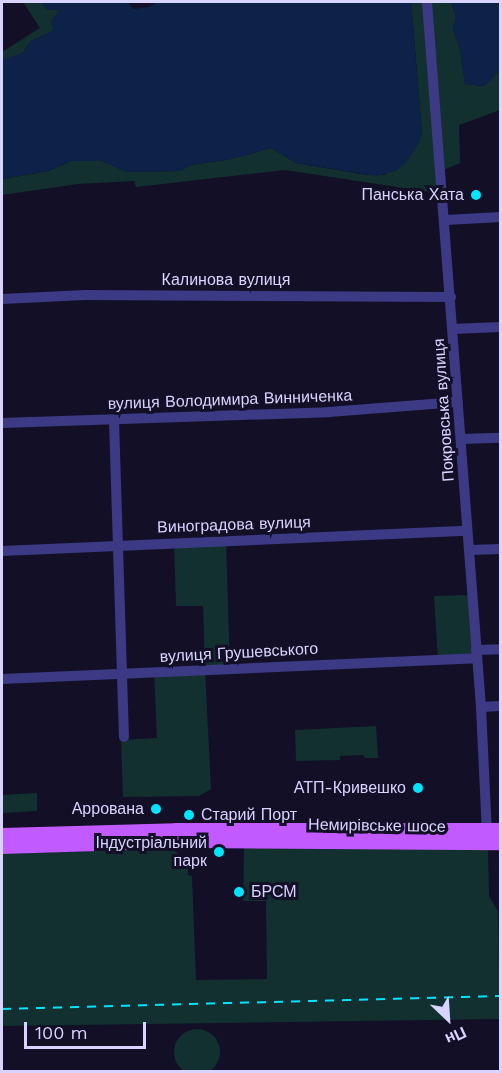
<!DOCTYPE html>
<html>
<head>
<meta charset="utf-8">
<style>
  body { margin:0 }
  #map { position:relative; width:502px; height:1073px; overflow:hidden; background:#130f26; font-family:"Work Sans",sans-serif }
  div>[style] { position:absolute }
  [style*='--x'] { left:calc(var(--x)*1px); top:calc(var(--y)*1px); width:calc(var(--w)*1px); rotate:calc(var(--a)*1deg) }
  .green>* { inset:0; background:#12302f }
  .round { border-radius:50% }
  .water>* { inset:0; background:#0c2248 }
  .minor>* { height:10px; margin:-5px; padding:0 5px; transform-origin:5px; border-radius:5px; background:#3d3a85 }
  .major>* { height:14px; margin:-7px; padding:0 7px; transform-origin:7px; border-radius:7px; background:#c25bff }
  .rail>* { height:2px; margin-top:-1px; transform-origin:0; background:repeating-linear-gradient(90deg,#00e5ff 0 9px,transparent 0 17px) }
  .dots>* { width:16px; height:16px; translate:-50% -50%; box-sizing:border-box; border:3px solid #130f26; border-radius:50% }
  span { translate:-50% -50%; white-space:nowrap; text-align:center; line-height:1.15; -webkit-text-stroke:6px #130f26; paint-order:stroke }
  .poi-label { font-size:16px; color:#d9d4ff }
  .right { translate:-100% -50%; text-align:right }
  .left { translate:0 -50%; text-align:left }
  .street-label { font-size:16px; color:#d9d4ff }
  .frame { position:absolute; inset:0; border:3px solid #d9d4ff; pointer-events:none }
  .north { position:absolute; left:418px; top:989px; width:60px; height:60px; -webkit-text-stroke:4px #130f26; paint-order:stroke; rotate:155deg; font-size:16px; font-weight:700; line-height:24px; text-align:center; color:#d9d4ff }
  .north::after { content:''; display:block; margin:auto; width:21px; height:27px; background:#d9d4ff; clip-path:polygon(50% 0,100% 100%,50% 72%,0 100%) }
  .scale { position:absolute; left:24px; top:1022px; width:122px; height:27px; box-sizing:border-box; border:3px solid #d9d4ff; border-top:0; padding-left:8px; font-size:18px; line-height:21px; white-space:nowrap; color:#d9d4ff; -webkit-text-stroke:4px #130f26; paint-order:stroke }
</style>
</head>
<body>
<div id="map">
  <div class="green">
    <div style="clip-path:polygon(23px 2px,41px 2px,48px 10px,60px 9px,55px 18px,53px 31px,31px 41px,23px 53px,2px 60px,2px 52px,40px 28px)"></div>
    <div style="clip-path:polygon(411px 2px,451px 2px,456px 18px,453px 29px,460px 50px,465px 84px,484px 86px,500px 70px,500px 110px,459px 125px,460px 163px,441px 171px,443px 194px,285px 170px,136px 187px,134px 181px,78px 184px,2px 195px,2px 179px,48px 171px,71px 161px,102px 161px,127px 172px,180px 171px,191px 165px,231px 159px,271px 148px,296px 163px,367px 175px,385px 175px,422px 132px)"></div>
    <div style="clip-path:polygon(226px 541px,230px 668px,205px 669px,211px 789px,199px 796px,123px 797px,121px 740px,157px 738px,154px 672px,205px 669px,203px 606px,176px 606px,174px 543px)"></div>
    <div style="clip-path:polygon(472px 595px,477px 658px,438px 660px,434px 596px)"></div>
    <div style="clip-path:polygon(376px 726px,378px 758px,365px 758px,363px 755px,340px 756px,340px 760px,296px 761px,295px 730px)"></div>
    <div style="clip-path:polygon(37px 793px,37px 811px,2px 813px,2px 795px)"></div>
    <div style="clip-path:polygon(169px 848px,182px 856px,188px 866px,188px 875px,192px 876px,196px 980px,267px 979px,266px 901px,243px 901px,244px 848px,488px 849px,489px 896px,498px 911px,500px 1019px,2px 1026px,2px 854px)"></div>
    <div class="round" style="left:174px;top:1029px;width:46px;height:46px"></div>
  </div>
  <div class="water">
    <div style="clip-path:polygon(41px 2px,128px 2px,133px 9px,149px 7px,158px 2px,411px 2px,422px 132px,420px 141px,405px 164px,396px 171px,376px 176px,296px 163px,271px 148px,231px 159px,191px 165px,180px 171px,127px 172px,102px 161px,71px 161px,48px 171px,2px 179px,2px 60px,23px 53px,31px 41px,53px 31px,51px 21px,60px 9px,48px 10px)"></div>
    <div style="clip-path:polygon(451px 2px,500px 2px,500px 70px,484px 86px,465px 84px,460px 50px,453px 29px,456px 18px)"></div>
  </div>
  <div class="minor">
    <div style="--x:427;--y:2;--w:707;--a:85.62"></div>
    <div style="--x:481;--y:707;--w:129;--a:87.3"></div>
    <div style="--x:446;--y:220;--w:54;--a:-3.2"></div>
    <div style="--x:2;--y:299;--w:83;--a:-2.8"></div>
    <div style="--x:85;--y:295;--w:366;--a:0.3"></div>
    <div style="--x:453;--y:329;--w:47;--a:-2.4"></div>
    <div style="--x:114;--y:420;--w:317;--a:88.2"></div>
    <div style="--x:2;--y:423;--w:327;--a:-1.9"></div>
    <div style="--x:329;--y:412;--w:129;--a:-4.4"></div>
    <div style="--x:462;--y:439;--w:38;--a:-2"></div>
    <div style="--x:469;--y:550;--w:31;--a:-2"></div>
    <div style="--x:2;--y:551;--w:465;--a:-2.5"></div>
    <div style="--x:476;--y:650;--w:24;--a:-2"></div>
    <div style="--x:2;--y:679;--w:475;--a:-2.5"></div>
    <div style="--x:481;--y:707;--w:19;--a:-3"></div>
  </div>
  <div class="major">
    <div style="--x:2;--y:835;--w:174;--a:-1.6"></div>
    <div style="--x:176;--y:830;--w:324;--a:0"></div>
    <div style="--x:2;--y:847;--w:190;--a:-1.8"></div>
    <div style="--x:192;--y:841;--w:308;--a:0.4"></div>
  </div>
  <div class="rail">
    <div style="--x:2;--y:1009;--w:498;--a:-1.5"></div>
  </div>
  <div class="dots">
    <div style="left:476px;top:195px;background:#00e5ff"></div>
    <div style="left:418px;top:788px;background:#00e5ff"></div>
    <div style="left:156px;top:809px;background:#00e5ff"></div>
    <div style="left:189px;top:815px;background:#00e5ff"></div>
    <div style="left:219px;top:852px;background:#00e5ff"></div>
    <div style="left:239px;top:892px;background:#00e5ff"></div>
  </div>
  <div class="poi-label">
    <span class="right" style="left:464px;top:195px">Панська Хата</span>
    <span class="right" style="left:406px;top:788px">АТП-Кривешко</span>
    <span class="right" style="left:144px;top:809px">Аррована</span>
    <span class="left" style="left:201px;top:815px">Старий Порт</span>
    <span class="right" style="left:207px;top:852px">Індустріальний<br>парк</span>
    <span class="left" style="left:251px;top:892px">БРСМ</span>
  </div>
  <div class="street-label">
    <span style="left:226px;top:280px">Калинова вулиця</span>
    <span style="left:230px;top:400px;rotate:-2deg">вулиця Володимира Винниченка</span>
    <span style="left:444px;top:410px;rotate:-94deg">Покровська вулиця</span>
    <span style="left:234px;top:525px;rotate:-2deg">Виноградова вулиця</span>
    <span style="left:239px;top:653px;rotate:-3deg">вулиця Грушевського</span>
    <span style="left:377px;top:826px;rotate:1deg">Немирівське шосе</span>
  </div>
  <div class="frame"></div>
  <div class="north">Пн</div>
  <div class="scale">100 m</div>
</div>
</body>
</html>
